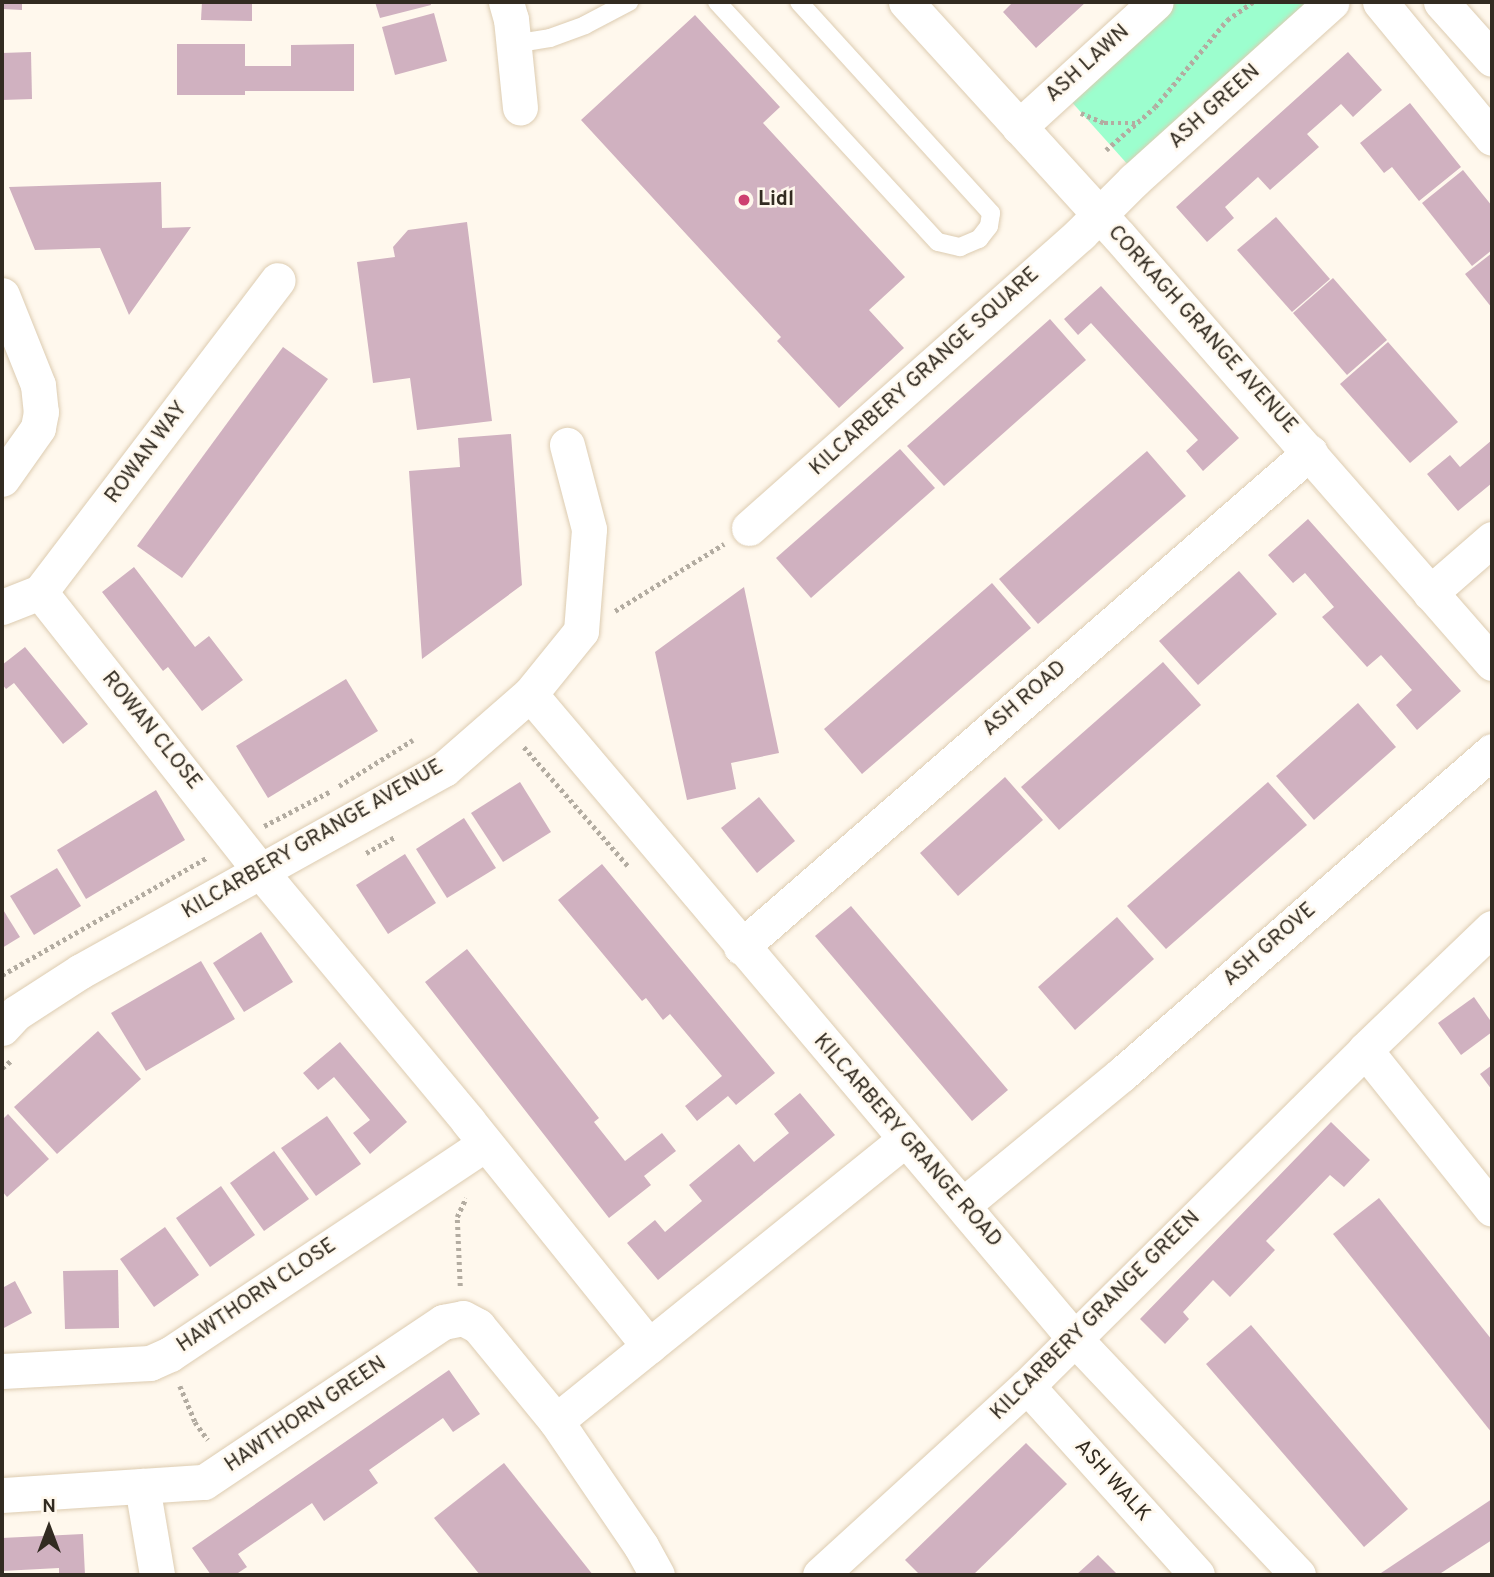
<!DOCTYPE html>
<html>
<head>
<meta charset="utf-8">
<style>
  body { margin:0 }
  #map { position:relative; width:1494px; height:1577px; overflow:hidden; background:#fff8ed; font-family:Overpass,sans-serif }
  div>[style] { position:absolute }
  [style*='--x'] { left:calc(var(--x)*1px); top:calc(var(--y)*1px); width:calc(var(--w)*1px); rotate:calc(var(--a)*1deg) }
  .green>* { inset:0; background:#9cfece }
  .building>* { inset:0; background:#d0b1c0 }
  .path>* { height:4.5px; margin-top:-2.25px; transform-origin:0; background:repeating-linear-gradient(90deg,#b3aca1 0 3.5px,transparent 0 7px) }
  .roads { filter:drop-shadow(0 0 2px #ddccb1) drop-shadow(0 0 2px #ddccb1) }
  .service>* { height:18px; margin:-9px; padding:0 9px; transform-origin:9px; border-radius:9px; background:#fff }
  .minor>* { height:35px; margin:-17.5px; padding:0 17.5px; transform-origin:17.5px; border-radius:17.5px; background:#fff }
  .dots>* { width:19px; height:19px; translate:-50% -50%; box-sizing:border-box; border:4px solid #fff8ed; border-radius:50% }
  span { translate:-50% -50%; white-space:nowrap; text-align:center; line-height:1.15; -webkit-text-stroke:5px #fff8ed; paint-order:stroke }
  .street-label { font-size:21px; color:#322b21 }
  .poi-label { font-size:21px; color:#322b21; font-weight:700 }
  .left { translate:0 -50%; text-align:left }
  .frame { position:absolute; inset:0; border:4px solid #322b21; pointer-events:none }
  .north { position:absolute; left:14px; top:1493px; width:70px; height:70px; -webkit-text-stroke:5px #fff8ed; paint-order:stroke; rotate:0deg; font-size:19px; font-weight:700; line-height:28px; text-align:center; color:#322b21 }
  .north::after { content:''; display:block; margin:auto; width:24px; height:32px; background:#322b21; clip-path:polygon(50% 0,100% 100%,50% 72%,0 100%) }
</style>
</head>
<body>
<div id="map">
  <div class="green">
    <div style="clip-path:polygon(1176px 2px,1313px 2px,1130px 167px,1069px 99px)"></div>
  </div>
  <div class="building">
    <div style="clip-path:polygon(2px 2px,22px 2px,22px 10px,2px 9px)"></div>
    <div style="clip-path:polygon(202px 2px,252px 2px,252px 21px,201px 20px)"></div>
    <div style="clip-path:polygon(375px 2px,430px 2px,431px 5px,380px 18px)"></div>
    <div style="clip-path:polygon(1013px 2px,1036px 3px,1086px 2px,1036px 48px,1003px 12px)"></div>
    <div style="clip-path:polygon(434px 13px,447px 61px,395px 75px,382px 27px)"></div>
    <div style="clip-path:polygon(695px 15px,780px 107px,763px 123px,905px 277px,869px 310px,904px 348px,839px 408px,777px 341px,781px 337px,581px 120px)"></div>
    <div style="clip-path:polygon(177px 44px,245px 44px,245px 66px,291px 66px,291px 45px,354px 44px,354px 91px,245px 91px,245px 95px,177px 95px)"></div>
    <div style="clip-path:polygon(31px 52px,32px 99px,2px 100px,2px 53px)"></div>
    <div style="clip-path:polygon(1348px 52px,1382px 90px,1353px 117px,1341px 104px,1307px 134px,1319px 147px,1270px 190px,1258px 177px,1225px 207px,1234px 218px,1207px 242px,1176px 207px)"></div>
    <div style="clip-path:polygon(1410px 103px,1461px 167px,1419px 201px,1392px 167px,1384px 173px,1360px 143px)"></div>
    <div style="clip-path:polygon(1463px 170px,1492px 206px,1492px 250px,1472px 266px,1422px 203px)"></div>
    <div style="clip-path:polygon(161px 182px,162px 228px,191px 227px,129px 315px,100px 248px,35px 250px,9px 187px)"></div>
    <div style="clip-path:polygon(1276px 217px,1330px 279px,1292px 312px,1237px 250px)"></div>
    <div style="clip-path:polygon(467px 222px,492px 421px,417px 430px,410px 378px,373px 383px,357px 262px,395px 257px,393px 247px,408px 230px)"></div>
    <div style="clip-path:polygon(1492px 253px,1492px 308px,1465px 274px)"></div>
    <div style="clip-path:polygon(1333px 278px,1387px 340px,1347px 375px,1293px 313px)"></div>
    <div style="clip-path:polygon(1101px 286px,1239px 438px,1203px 471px,1186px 451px,1198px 440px,1091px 323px,1078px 335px,1064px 319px)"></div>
    <div style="clip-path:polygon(1050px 319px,1086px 360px,944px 486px,907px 446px)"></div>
    <div style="clip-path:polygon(1388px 342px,1458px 422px,1410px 463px,1340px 384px)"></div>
    <div style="clip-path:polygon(283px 347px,328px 379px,182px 578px,137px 546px)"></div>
    <div style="clip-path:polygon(511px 434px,522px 585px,422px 659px,409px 471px,460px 467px,458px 438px)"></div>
    <div style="clip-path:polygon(1492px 440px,1492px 483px,1458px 511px,1427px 474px,1450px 455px,1460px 467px)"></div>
    <div style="clip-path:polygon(900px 449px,935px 488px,811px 598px,776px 558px)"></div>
    <div style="clip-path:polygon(1147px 451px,1186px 496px,1038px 624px,999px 579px)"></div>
    <div style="clip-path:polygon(1308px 519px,1461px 691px,1417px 730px,1396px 705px,1412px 690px,1381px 655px,1367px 667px,1322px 617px,1334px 607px,1305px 573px,1293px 583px,1268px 555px)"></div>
    <div style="clip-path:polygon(134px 567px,195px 647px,209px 636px,243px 680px,202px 711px,168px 667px,163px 671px,102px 592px)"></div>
    <div style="clip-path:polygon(1239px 571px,1277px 614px,1198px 685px,1159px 641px)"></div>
    <div style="clip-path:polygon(992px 583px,1031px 628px,862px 774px,824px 729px)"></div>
    <div style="clip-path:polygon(744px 587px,779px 753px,731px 763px,736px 789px,687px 800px,655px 652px)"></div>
    <div style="clip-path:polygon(25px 647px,88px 724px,63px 744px,14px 683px,6px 689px,2px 684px,2px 665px)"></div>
    <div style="clip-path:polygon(1163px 662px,1201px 705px,1059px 830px,1021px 787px)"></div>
    <div style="clip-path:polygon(346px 679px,378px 731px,268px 798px,236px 746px)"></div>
    <div style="clip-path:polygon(1358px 703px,1396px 747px,1314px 820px,1276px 776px)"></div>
    <div style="clip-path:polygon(1005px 777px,1043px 820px,958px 896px,920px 853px)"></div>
    <div style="clip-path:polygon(520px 782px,551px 832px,503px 862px,471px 813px)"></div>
    <div style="clip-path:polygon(1268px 782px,1307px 825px,1166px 949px,1127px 906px)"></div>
    <div style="clip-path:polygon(156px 790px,185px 840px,86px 899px,57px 850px)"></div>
    <div style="clip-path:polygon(759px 797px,795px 841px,757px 873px,721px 828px)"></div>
    <div style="clip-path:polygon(464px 818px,496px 868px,447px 898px,416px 849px)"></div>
    <div style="clip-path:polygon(405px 854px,436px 903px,388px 934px,356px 885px)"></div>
    <div style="clip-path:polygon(602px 864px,775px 1073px,736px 1105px,728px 1096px,697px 1121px,685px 1106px,722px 1076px,670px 1014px,663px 1020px,646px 998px,642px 1001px,558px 900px)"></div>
    <div style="clip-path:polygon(57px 868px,81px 906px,34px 935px,10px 896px)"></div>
    <div style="clip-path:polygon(851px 906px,1008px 1090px,972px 1121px,815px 936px)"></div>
    <div style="clip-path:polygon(2px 908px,20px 937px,2px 948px)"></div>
    <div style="clip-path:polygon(1117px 917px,1154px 959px,1075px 1030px,1038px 987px)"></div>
    <div style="clip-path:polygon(261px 932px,293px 982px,244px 1012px,213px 963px)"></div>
    <div style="clip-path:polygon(467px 949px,599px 1118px,594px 1122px,625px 1161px,662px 1133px,676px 1151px,644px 1176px,651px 1185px,609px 1218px,425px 982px)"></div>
    <div style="clip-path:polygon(201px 961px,235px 1019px,146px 1071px,111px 1013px)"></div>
    <div style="clip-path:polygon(1474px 997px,1492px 1023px,1492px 1032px,1461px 1055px,1438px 1023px)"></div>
    <div style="clip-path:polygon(98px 1031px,141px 1079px,57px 1154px,14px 1107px)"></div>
    <div style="clip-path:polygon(340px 1042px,407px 1122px,370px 1154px,353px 1133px,370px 1120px,334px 1077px,318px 1090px,303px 1073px)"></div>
    <div style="clip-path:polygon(1492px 1065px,1492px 1090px,1480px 1074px)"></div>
    <div style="clip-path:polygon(800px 1093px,835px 1135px,658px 1280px,627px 1243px,655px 1220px,665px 1232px,702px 1201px,689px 1185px,739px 1144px,754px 1162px,789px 1133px,774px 1114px)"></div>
    <div style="clip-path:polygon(8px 1114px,49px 1159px,7px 1197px,2px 1191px,2px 1120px)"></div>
    <div style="clip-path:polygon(327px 1116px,361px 1164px,316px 1196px,281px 1148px)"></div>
    <div style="clip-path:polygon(1331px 1122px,1370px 1160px,1344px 1187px,1330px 1175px,1266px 1241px,1275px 1250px,1230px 1297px,1213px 1280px,1183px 1312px,1189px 1319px,1165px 1344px,1140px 1319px)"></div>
    <div style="clip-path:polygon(274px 1151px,309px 1199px,264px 1231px,230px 1183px)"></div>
    <div style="clip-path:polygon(221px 1186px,255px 1235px,210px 1267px,176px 1218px)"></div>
    <div style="clip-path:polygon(1379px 1198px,1492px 1340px,1492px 1433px,1333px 1234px)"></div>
    <div style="clip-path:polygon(165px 1227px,199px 1275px,154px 1307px,120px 1259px)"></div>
    <div style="clip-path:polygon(118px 1270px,119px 1328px,65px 1329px,63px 1271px)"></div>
    <div style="clip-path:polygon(15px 1281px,32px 1313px,2px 1329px,2px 1283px,4px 1287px)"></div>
    <div style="clip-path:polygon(1251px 1325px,1408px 1509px,1364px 1547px,1206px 1364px)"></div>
    <div style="clip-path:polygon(449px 1370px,480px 1414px,453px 1432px,443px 1418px,369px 1470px,378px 1483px,324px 1521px,312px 1503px,238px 1554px,247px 1567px,235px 1575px,211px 1575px,192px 1548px)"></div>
    <div style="clip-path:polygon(1026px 1443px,1067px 1484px,973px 1575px,920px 1575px,905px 1560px)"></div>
    <div style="clip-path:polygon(504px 1463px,574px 1551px,593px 1575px,480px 1575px,434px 1518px)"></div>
    <div style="clip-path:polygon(1492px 1499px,1492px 1540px,1438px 1575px,1383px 1575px,1381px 1573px)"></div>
    <div style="clip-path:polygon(83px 1534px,85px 1575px,59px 1575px,59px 1568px,2px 1571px,2px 1538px)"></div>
    <div style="clip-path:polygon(1098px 1555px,1118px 1575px,1076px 1575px)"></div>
  </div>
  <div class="path">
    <div style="--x:1081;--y:113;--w:25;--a:23"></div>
    <div style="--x:1104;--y:123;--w:33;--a:0"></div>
    <div style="--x:1106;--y:150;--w:65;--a:-41.3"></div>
    <div style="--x:1155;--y:107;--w:113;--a:-50.4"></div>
    <div style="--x:1227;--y:20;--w:32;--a:-35"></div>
    <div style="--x:615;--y:611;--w:128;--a:-31.6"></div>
    <div style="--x:524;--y:747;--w:159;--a:48.8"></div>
    <div style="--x:339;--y:786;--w:87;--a:-31.9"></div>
    <div style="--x:264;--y:826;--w:76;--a:-27.6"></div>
    <div style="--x:366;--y:853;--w:33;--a:-29"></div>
    <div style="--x:2;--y:975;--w:237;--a:-29.8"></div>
    <div style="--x:2;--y:1068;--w:13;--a:-39"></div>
    <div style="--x:460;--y:1286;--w:69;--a:-92.5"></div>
    <div style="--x:457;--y:1217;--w:21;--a:-65"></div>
    <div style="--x:180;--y:1386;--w:39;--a:67"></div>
    <div style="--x:195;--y:1422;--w:22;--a:54"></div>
  </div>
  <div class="roads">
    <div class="service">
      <div style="--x:717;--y:2;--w:326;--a:47.4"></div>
      <div style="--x:938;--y:242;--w:23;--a:13"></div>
      <div style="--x:960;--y:247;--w:21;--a:-23"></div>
      <div style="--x:979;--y:239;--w:16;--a:-52"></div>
      <div style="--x:989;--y:226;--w:13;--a:-81"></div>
      <div style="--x:991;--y:213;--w:285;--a:-132.3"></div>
      <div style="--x:513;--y:44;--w:37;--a:-9"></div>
      <div style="--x:550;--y:38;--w:37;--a:-20"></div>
      <div style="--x:585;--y:25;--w:50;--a:-27.6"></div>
    </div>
    <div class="minor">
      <div style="--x:506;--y:2;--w:18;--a:74"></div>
      <div style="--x:511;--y:19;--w:89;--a:84.2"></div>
      <div style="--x:906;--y:2;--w:316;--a:47.7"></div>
      <div style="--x:1119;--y:236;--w:567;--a:48.86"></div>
      <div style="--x:1380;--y:2;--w:176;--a:50.5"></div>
      <div style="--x:1441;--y:2;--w:76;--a:48.2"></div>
      <div style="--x:1019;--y:127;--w:185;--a:-42.4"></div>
      <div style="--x:2;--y:295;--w:97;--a:68.2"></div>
      <div style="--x:38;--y:385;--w:27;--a:84"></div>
      <div style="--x:41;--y:412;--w:16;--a:101"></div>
      <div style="--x:38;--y:428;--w:62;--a:125.2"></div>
      <div style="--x:749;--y:528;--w:443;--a:-41.6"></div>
      <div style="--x:1080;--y:234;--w:76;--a:-45"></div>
      <div style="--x:1134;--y:180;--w:266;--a:-42"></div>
      <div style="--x:40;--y:592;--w:355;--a:51.7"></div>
      <div style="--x:260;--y:871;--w:325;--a:50.2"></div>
      <div style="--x:468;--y:1121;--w:289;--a:51.2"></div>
      <div style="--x:1430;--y:593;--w:82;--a:-41.1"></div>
      <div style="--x:2;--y:607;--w:41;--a:-21.5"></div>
      <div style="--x:40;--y:592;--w:392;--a:-52.7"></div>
      <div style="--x:530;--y:694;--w:843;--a:49.81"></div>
      <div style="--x:1074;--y:1338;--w:326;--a:46.6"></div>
      <div style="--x:1492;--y:928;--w:176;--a:136.2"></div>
      <div style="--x:1365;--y:1050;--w:203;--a:51.4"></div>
      <div style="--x:741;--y:947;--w:754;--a:-41.02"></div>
      <div style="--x:2;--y:1028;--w:21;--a:-47"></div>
      <div style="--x:16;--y:1013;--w:77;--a:-32.9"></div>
      <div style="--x:81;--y:971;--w:415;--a:-29.1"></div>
      <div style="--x:444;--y:769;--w:114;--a:-41.1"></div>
      <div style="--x:530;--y:694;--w:81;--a:-51"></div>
      <div style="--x:581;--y:631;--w:102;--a:-85.5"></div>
      <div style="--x:589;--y:529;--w:87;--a:-104.7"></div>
      <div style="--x:963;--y:1205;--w:206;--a:-39.5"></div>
      <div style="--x:1122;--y:1074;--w:491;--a:-41.1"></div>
      <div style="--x:2;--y:1371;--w:148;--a:-3.1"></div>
      <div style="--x:150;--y:1363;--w:22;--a:-24"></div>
      <div style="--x:170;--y:1354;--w:379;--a:-33.7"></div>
      <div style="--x:1027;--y:1386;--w:254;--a:48"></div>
      <div style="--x:556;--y:1421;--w:447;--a:-38.9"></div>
      <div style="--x:142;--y:1486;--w:90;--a:80.4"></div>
      <div style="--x:2;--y:1495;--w:202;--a:-3.7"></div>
      <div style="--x:204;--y:1482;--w:288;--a:-33.8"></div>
      <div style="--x:443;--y:1322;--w:20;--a:-11"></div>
      <div style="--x:463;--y:1318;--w:17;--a:28"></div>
      <div style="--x:478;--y:1326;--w:123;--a:50.6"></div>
      <div style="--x:556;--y:1421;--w:151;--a:55.8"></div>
      <div style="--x:641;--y:1546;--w:33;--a:61"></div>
      <div style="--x:820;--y:1575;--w:280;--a:-42.4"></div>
      <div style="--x:1027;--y:1386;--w:477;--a:-44.8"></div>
    </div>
  </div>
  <div class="dots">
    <div style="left:744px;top:200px;background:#cd406f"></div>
  </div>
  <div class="street-label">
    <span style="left:1088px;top:64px;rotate:-42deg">ASH LAWN</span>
    <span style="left:1215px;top:107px;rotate:-42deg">ASH GREEN</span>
    <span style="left:1202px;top:330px;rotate:48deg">CORKAGH GRANGE AVENUE</span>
    <span style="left:925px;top:372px;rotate:-42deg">KILCARBERY GRANGE SQUARE</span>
    <span style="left:147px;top:453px;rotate:-53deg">ROWAN WAY</span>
    <span style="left:1025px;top:699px;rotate:-41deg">ASH ROAD</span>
    <span style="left:151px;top:731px;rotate:51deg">ROWAN CLOSE</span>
    <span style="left:313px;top:840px;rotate:-30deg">KILCARBERY GRANGE AVENUE</span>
    <span style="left:1270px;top:945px;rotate:-41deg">ASH GROVE</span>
    <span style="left:907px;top:1141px;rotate:49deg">KILCARBERY GRANGE ROAD</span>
    <span style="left:257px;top:1296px;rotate:-34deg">HAWTHORN CLOSE</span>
    <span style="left:1096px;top:1316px;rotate:-45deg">KILCARBERY GRANGE GREEN</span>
    <span style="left:306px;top:1415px;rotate:-34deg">HAWTHORN GREEN</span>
    <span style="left:1112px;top:1481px;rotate:48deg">ASH WALK</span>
  </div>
  <div class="poi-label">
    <span class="left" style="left:758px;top:200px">Lidl</span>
  </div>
  <div class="frame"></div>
  <div class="north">N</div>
</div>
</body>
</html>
